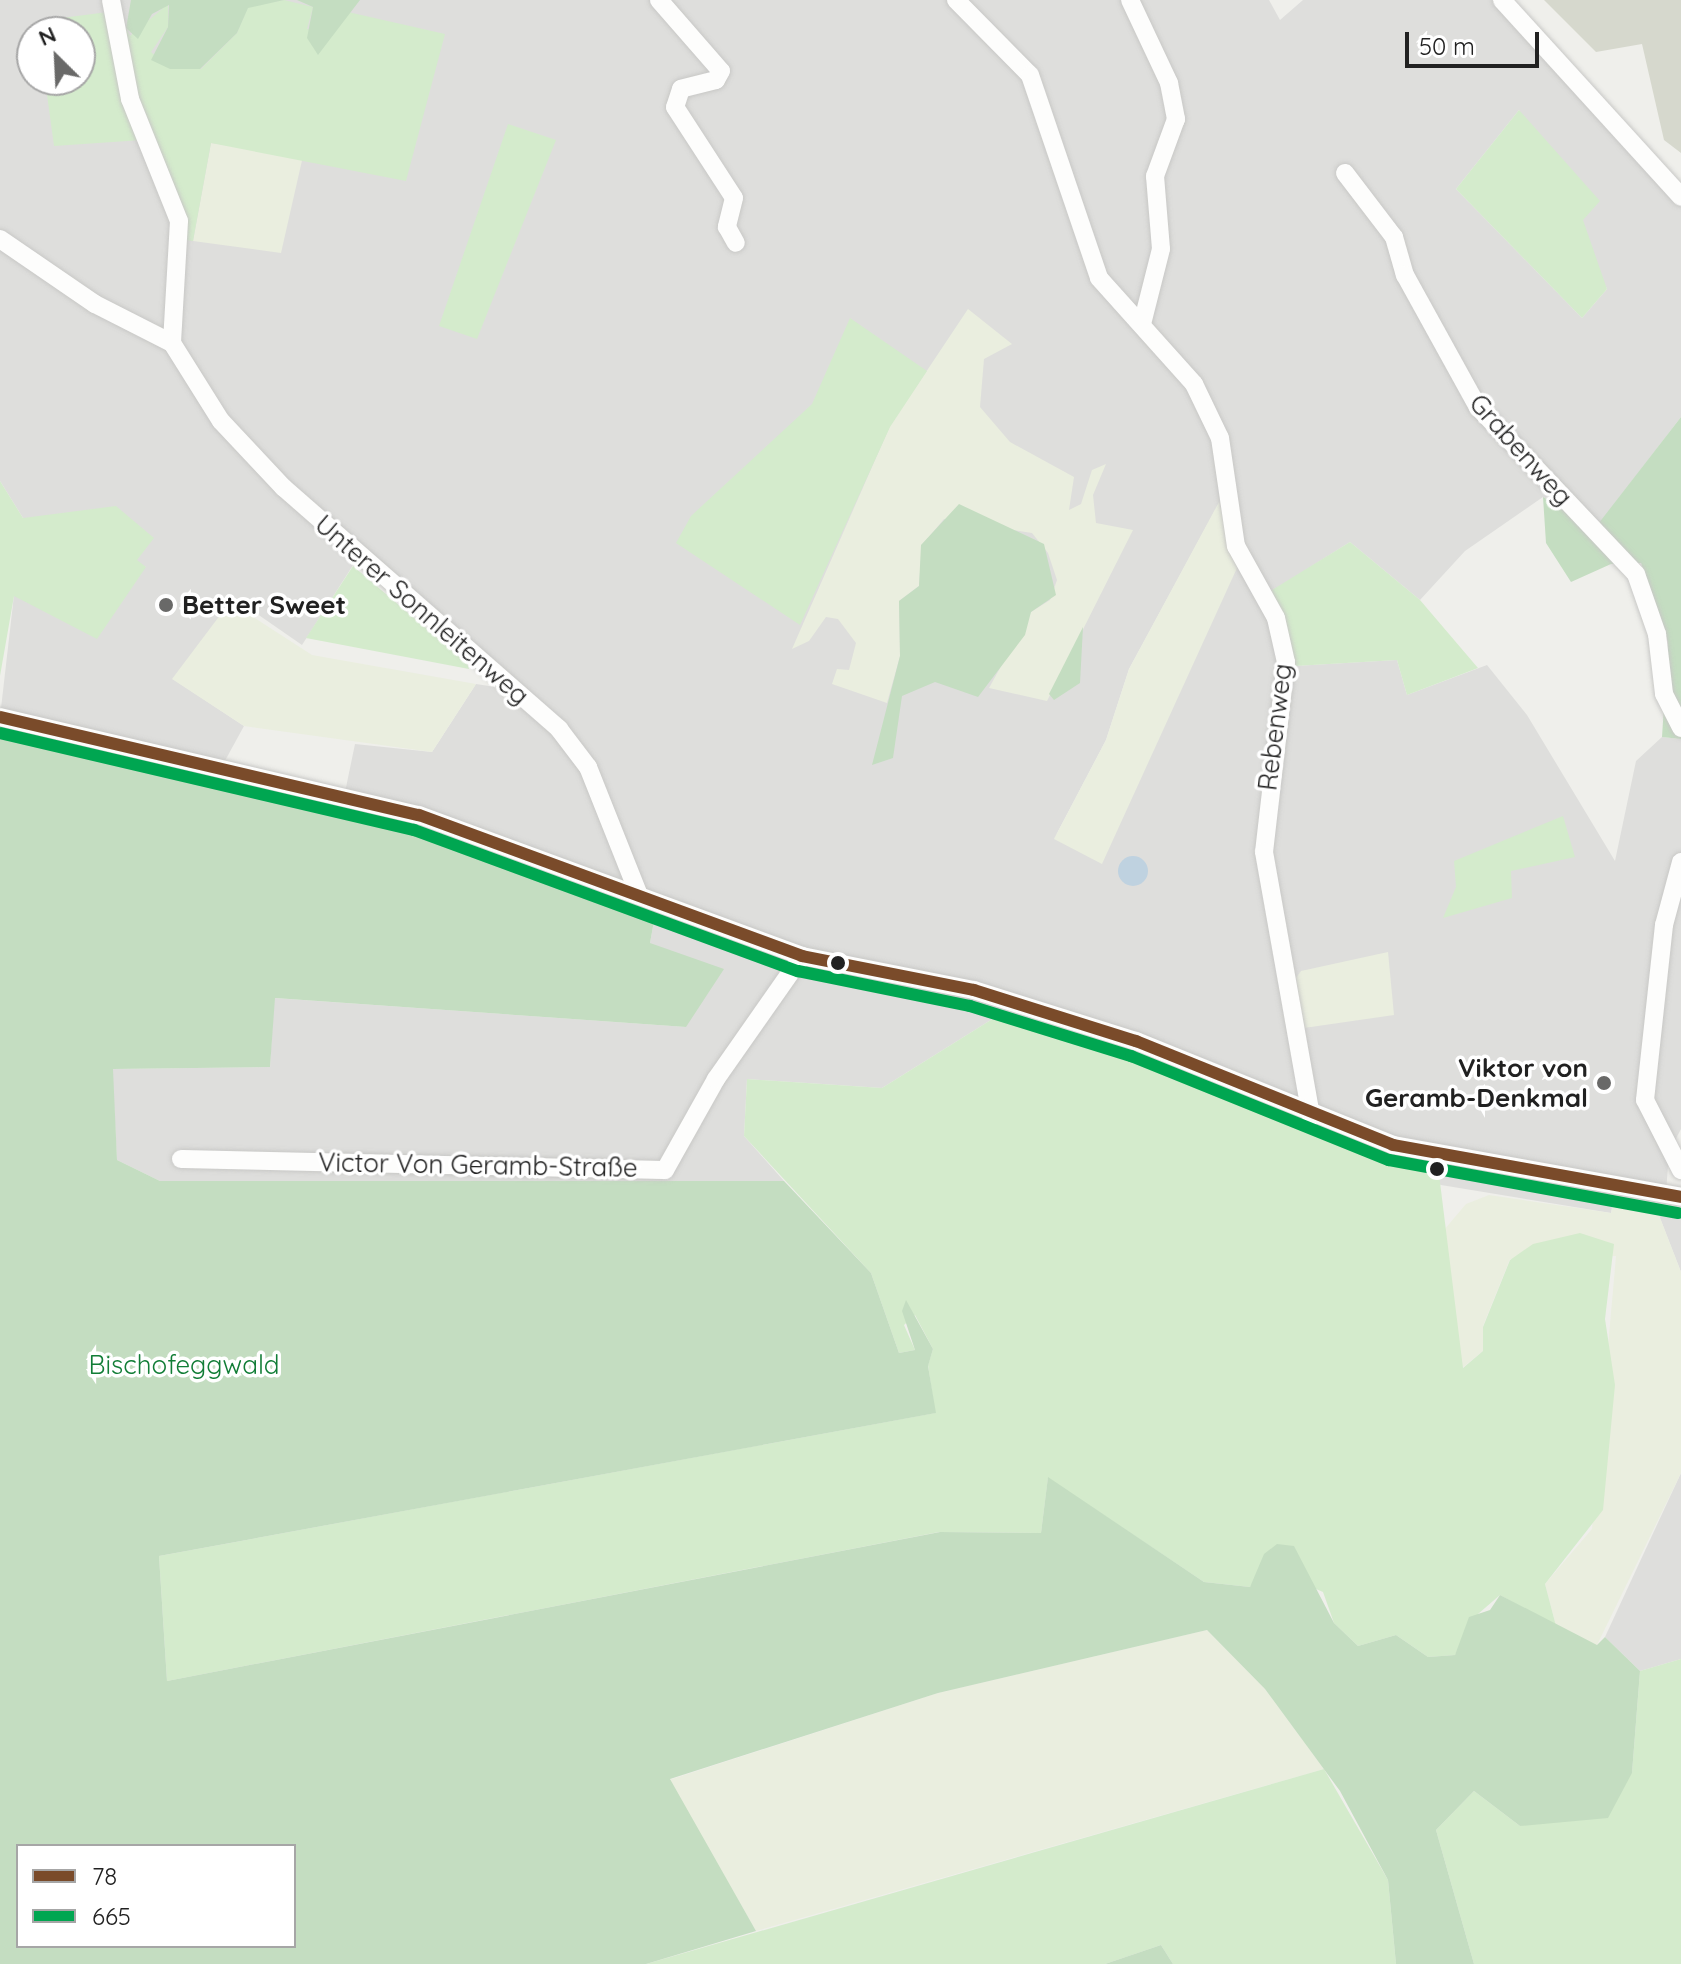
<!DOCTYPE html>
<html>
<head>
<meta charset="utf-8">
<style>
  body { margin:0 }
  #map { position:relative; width:1681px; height:1964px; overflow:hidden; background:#efefeb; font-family:Quicksand,sans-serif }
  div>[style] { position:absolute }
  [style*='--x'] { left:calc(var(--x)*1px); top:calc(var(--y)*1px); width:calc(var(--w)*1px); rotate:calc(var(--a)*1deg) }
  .built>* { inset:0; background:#dededc }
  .construction>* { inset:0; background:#d6d8cd }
  .farmland>* { inset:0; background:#eaeedf }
  .grass>* { inset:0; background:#d4ebcc }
  .forest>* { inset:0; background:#c4ddc1 }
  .water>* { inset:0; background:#bfd2e0 }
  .round { border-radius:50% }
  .roads { filter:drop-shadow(0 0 2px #c8c8c6) drop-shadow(0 0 2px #c8c8c6) }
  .minor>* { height:18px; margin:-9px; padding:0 9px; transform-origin:9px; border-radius:9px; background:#fdfdfc }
  .bus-1>* { height:12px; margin:-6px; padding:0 6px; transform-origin:6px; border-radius:6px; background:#7a4b2a }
  .bus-2>* { height:12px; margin:-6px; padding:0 6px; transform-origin:6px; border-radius:6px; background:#00a651 }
  .dots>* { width:22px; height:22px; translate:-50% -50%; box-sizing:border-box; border:4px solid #fff; border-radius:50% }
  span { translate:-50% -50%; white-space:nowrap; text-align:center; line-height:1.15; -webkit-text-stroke:7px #fff; paint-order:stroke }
  .street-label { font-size:26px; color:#212121 }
  .poi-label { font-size:26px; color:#212121; font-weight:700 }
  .left { translate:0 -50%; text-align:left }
  .right { translate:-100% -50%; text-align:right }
  .park-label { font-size:26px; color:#117d36 }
  .legend { position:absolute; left:16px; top:1844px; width:280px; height:104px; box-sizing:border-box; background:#fff; border:2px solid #a6a6a6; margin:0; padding:10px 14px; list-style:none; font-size:24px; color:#212121 }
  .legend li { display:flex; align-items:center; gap:16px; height:40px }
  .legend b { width:40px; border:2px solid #a6a6a6 }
  .north { position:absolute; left:16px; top:16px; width:80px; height:80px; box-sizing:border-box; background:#fff; border:2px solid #a6a6a6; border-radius:50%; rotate:336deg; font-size:22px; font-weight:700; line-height:32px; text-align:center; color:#212121 }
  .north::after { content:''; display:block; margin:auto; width:28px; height:36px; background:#696968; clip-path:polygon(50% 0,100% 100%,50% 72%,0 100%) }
  .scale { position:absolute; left:1405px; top:32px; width:134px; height:36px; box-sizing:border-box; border:4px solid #212121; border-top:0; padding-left:10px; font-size:24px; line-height:28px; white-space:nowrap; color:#212121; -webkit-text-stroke:6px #fff; paint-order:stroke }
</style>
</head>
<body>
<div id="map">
  <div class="built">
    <div style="clip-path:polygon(evenodd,0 0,1269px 0,1280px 20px,1303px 0,1493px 0,1681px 204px,1681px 417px,1595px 529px,1543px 497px,1465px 551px,1420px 600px,1350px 542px,1272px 591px,1295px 666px,1397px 660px,1407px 695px,1487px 665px,1527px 715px,1615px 861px,1636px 761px,1662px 737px,1681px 739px,1681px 1129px,1669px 1152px,1666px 1193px,1434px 1154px,1018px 1003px,882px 1088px,747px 1079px,744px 1136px,784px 1181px,160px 1181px,117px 1160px,112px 1069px,270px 1067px,274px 998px,686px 1027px,650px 943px,656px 910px,344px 797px,355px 744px,432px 752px,476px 684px,502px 688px,357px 559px,302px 645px,234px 598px,173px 679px,244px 726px,221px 768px,0 717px,14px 595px,146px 567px,23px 518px,0 481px,0 0,32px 32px,80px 32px,80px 80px,32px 80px,32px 32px,0 0,1519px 110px,1607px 289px,1582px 318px,1456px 189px,1519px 110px,0 0,1219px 503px,1228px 549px,1054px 839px,1106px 740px,1129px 669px,1219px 503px)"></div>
    <div style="clip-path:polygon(1438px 1162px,1615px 1190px,1611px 1213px,1435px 1184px)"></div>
    <div style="clip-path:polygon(1655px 1205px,1681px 1215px,1681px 1272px)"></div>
    <div style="clip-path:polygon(1681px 1473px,1681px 1659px,1640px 1671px,1605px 1637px)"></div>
  </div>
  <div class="construction">
    <div style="clip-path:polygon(1544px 0,1681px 0,1681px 153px,1664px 140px,1642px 44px,1596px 52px)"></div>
  </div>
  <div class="farmland">
    <div style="clip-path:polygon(211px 143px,303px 156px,281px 253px,193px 241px)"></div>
    <div style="clip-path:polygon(968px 309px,1012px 344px,984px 359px,980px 407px,1010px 442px,1074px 477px,1069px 510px,1081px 504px,1092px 470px,1106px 464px,1093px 495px,1096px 523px,1133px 530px,1047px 701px,989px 688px,1031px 612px,1050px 600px,1057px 580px,1048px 553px,1032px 533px,944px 519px,922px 545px,919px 586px,899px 601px,900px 656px,887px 703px,832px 684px,837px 669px,849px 670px,856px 643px,838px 619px,826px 617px,809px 641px,792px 649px,890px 426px)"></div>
    <div style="clip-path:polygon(1219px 502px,1237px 568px,1102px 864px,1054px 839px,1106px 740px,1129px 669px)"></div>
    <div style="clip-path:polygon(230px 602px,312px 655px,476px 684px,432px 752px,244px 726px,172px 679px)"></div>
    <div style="clip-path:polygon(1388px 952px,1394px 1015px,1304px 1028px,1296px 978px,1301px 971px)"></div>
    <div style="clip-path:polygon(1489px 1195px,1611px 1213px,1615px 1197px,1655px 1205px,1681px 1272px,1681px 1473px,1597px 1645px,1556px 1626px,1545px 1584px,1592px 1529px,1616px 1256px,1510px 1259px,1483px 1326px,1483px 1351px,1462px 1368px,1444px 1230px,1466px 1204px)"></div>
    <div style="clip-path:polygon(1207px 1630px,1265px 1689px,1324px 1769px,756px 1931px,669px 1780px,938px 1693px)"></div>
  </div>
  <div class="grass">
    <div style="clip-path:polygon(284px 0,313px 7px,307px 29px,336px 31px,348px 12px,445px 34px,406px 181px,211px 143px,193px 241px,185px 240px,135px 98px,121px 34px,126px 28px,130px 36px,168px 4px,168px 27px,151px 52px,170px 69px,201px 69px,237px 33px,248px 7px)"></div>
    <div style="clip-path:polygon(108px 12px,142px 140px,54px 146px,45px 80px,80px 80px,80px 32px,39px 32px,38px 21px)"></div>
    <div style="clip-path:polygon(1519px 110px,1600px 201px,1583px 220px,1607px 289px,1582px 318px,1456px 189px)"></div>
    <div style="clip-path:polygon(508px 124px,556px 140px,477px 339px,439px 326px)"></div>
    <div style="clip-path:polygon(850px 318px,927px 371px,890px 427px,800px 625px,676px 543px,691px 516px,812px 404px)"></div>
    <div style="clip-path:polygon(0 481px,23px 518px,116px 506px,154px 538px,137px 560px,146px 567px,97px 639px,14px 596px,0 676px)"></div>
    <div style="clip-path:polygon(1350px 542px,1420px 600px,1478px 668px,1407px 695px,1397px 660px,1295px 666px,1272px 590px)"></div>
    <div style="clip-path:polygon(353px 566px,467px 663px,469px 669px,306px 638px)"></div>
    <div style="clip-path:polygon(1563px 816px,1575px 857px,1511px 871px,1512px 898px,1443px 918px,1456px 887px,1454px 861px)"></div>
    <div style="clip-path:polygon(1002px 1013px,1131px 1054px,1304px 1127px,1438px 1166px,1463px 1368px,1483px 1351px,1483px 1327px,1510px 1260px,1533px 1244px,1580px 1233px,1614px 1244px,1605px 1319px,1615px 1385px,1603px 1510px,1545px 1584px,1556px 1626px,1500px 1595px,1478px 1614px,1455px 1655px,1428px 1657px,1396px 1635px,1358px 1646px,1334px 1623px,1323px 1592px,1263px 1566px,1250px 1587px,1204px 1582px,1048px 1478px,1041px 1533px,939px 1532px,167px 1681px,159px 1556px,935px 1413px,928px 1365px,933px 1349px,915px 1315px,904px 1325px,915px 1350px,899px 1353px,871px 1273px,744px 1136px,747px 1079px,882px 1088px)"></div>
    <div style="clip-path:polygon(1681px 1659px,1681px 1964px,1474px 1964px,1436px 1830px,1474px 1791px,1520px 1826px,1632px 1773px,1640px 1671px)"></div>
    <div style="clip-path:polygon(1324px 1769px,1388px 1880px,1396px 1964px,1173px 1964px,1161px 1945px,1105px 1964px,646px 1964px)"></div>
  </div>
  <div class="forest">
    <div style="clip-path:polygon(131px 0,284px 0,248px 8px,237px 33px,200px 69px,170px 69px,151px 60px,168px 27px,169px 5px,152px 14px,138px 39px,126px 28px)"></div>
    <div style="clip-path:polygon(297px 0,360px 0,318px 55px,307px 38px,313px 7px)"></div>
    <div style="clip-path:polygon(1681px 417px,1681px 739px,1662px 737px,1668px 642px,1641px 563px,1611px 564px,1571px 582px,1546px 543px,1543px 497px,1595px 528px)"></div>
    <div style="clip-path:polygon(959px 504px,1044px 544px,1056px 595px,1031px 612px,1025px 635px,978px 697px,935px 682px,902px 696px,893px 758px,872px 765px,900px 656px,899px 601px,919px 586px,921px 545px)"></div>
    <div style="clip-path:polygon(1083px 627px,1080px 683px,1054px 700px,1049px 694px)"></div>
    <div style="clip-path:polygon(evenodd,0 728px,348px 812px,656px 910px,650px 943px,724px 969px,686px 1027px,275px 998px,270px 1067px,113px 1069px,117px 1160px,160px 1181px,784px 1181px,871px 1273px,899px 1353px,915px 1350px,902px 1311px,906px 1300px,933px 1349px,928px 1366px,936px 1413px,159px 1556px,167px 1681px,940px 1532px,1041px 1533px,1048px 1477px,1204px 1582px,1250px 1587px,1264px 1554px,1277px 1544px,1294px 1546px,1334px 1623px,1358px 1646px,1396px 1635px,1428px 1657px,1455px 1655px,1469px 1617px,1490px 1610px,1500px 1595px,1597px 1645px,1605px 1637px,1640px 1671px,1632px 1773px,1608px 1818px,1520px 1826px,1474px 1791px,1436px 1830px,1474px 1964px,1396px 1964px,1388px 1880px,1340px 1791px,1265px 1689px,1207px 1630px,938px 1693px,670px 1779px,756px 1931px,646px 1964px,0 1964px,0 728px,18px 1846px,294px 1846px,294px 1946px,18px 1946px,18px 1846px)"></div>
    <div style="clip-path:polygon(1161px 1945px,1173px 1964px,1105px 1964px)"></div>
  </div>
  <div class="water">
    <div class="round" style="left:1118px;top:856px;width:30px;height:30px"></div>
  </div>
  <div class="roads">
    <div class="minor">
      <div style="--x:111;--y:0;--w:101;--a:79.1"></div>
      <div style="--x:130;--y:99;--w:131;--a:68.1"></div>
      <div style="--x:179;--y:221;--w:122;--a:93.3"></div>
      <div style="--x:659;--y:0;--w:94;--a:48.9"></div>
      <div style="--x:721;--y:71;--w:10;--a:119"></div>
      <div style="--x:716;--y:80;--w:36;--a:166"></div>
      <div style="--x:681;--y:89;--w:19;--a:108"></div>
      <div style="--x:675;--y:107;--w:108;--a:57"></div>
      <div style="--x:734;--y:198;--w:30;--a:104"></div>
      <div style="--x:727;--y:227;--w:18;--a:61"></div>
      <div style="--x:956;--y:0;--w:105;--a:45.4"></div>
      <div style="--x:1030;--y:75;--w:214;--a:71.2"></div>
      <div style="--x:1099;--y:278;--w:142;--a:48.1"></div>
      <div style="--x:1194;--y:384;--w:60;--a:64.3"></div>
      <div style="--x:1220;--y:438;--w:109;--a:81.6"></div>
      <div style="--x:1236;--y:546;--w:82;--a:60.9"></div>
      <div style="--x:1276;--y:618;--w:45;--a:77.2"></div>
      <div style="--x:1286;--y:662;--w:191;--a:96.6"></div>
      <div style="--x:1264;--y:852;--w:269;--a:79.9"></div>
      <div style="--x:1130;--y:0;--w:92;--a:64.8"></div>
      <div style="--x:1169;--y:83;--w:37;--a:79"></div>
      <div style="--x:1176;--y:119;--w:61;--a:110.2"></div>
      <div style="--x:1155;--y:176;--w:73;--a:85.3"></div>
      <div style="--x:1161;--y:249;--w:77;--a:104.2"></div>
      <div style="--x:1502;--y:0;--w:266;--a:47.7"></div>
      <div style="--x:1345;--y:173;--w:81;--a:52.6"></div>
      <div style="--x:1394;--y:237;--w:40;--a:74"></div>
      <div style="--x:1405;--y:275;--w:151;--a:61.1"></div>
      <div style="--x:1478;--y:407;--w:230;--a:46.6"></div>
      <div style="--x:1636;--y:574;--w:64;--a:70.7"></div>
      <div style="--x:1657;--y:634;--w:60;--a:83.3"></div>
      <div style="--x:1664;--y:694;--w:38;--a:63"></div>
      <div style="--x:0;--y:239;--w:115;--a:34.4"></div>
      <div style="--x:95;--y:304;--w:86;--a:26.9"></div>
      <div style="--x:172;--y:343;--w:92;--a:57.9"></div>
      <div style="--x:221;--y:421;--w:92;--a:46.8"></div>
      <div style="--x:284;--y:488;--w:366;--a:41.2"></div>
      <div style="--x:559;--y:729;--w:48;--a:52.7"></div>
      <div style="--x:588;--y:767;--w:138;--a:68.3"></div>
      <div style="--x:0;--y:717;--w:430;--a:13.2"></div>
      <div style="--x:419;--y:815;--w:408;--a:20.2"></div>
      <div style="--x:802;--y:956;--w:175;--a:11.2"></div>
      <div style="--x:974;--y:990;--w:170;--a:17.5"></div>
      <div style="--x:1136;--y:1041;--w:277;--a:22"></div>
      <div style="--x:1393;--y:1145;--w:293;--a:10.2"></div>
      <div style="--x:1681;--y:862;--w:65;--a:105.1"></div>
      <div style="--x:1664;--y:925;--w:176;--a:96.2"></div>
      <div style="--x:1645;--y:1100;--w:79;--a:62.8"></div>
      <div style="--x:181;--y:1159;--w:484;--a:1.3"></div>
      <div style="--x:665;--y:1170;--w:104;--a:-60.7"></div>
      <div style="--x:716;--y:1079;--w:150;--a:-55"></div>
    </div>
  </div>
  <div class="bus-1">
    <div style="--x:0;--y:717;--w:430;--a:13.2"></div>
    <div style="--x:419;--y:815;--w:408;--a:20.2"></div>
    <div style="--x:802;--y:956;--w:175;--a:11.2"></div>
    <div style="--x:974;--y:990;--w:170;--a:17.5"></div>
    <div style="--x:1136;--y:1041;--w:277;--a:22"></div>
    <div style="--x:1393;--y:1145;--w:293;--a:10.2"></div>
  </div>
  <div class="bus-2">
    <div style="--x:0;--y:733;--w:425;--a:13.2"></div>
    <div style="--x:414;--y:830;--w:409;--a:20.2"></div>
    <div style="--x:798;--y:971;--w:176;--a:11.5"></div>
    <div style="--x:970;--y:1006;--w:169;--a:17.3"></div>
    <div style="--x:1131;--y:1056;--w:278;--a:22"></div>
    <div style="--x:1389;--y:1160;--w:294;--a:10.4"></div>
  </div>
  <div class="dots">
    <div style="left:166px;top:605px;background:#696968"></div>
    <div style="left:838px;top:963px;background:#212121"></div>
    <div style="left:1604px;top:1083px;background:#696968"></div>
    <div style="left:1437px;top:1169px;background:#212121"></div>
  </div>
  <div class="street-label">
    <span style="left:1521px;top:450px;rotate:48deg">Grabenweg</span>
    <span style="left:422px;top:610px;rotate:41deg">Unterer Sonnleitenweg</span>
    <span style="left:1275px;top:727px;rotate:-83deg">Rebenweg</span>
    <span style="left:478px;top:1165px;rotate:1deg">Victor Von Geramb-Straße</span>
  </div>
  <div class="poi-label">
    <span class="left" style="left:182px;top:605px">Better Sweet</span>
    <span class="right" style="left:1588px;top:1083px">Viktor von<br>Geramb-Denkmal</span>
  </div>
  <div class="park-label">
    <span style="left:184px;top:1365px">Bischofeggwald</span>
  </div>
  <ul class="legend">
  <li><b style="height:10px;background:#7a4b2a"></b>78</li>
  <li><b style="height:10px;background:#00a651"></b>665</li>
  </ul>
  <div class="north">N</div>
  <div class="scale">50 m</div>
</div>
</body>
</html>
